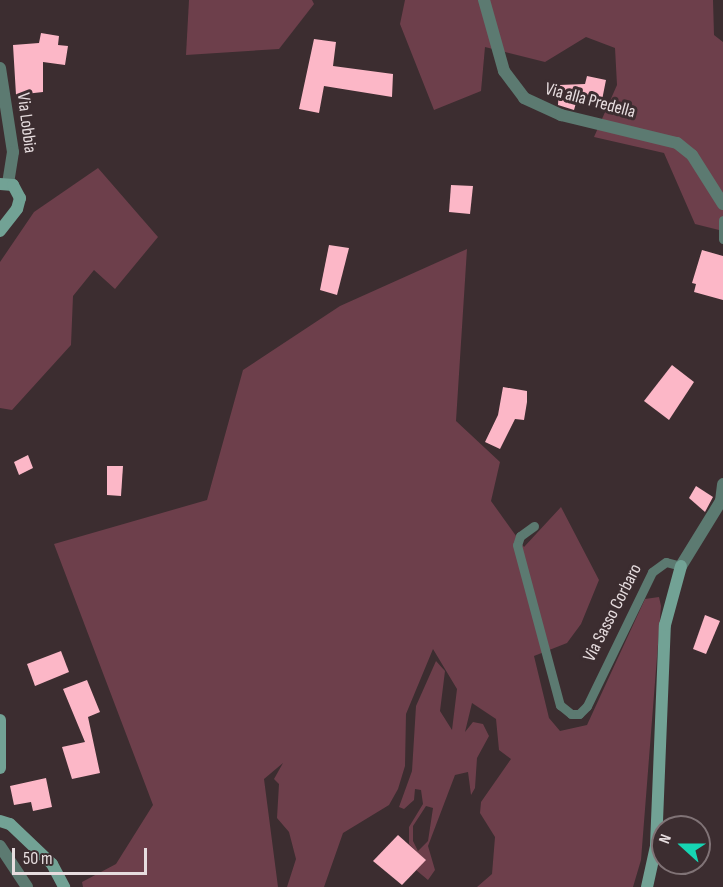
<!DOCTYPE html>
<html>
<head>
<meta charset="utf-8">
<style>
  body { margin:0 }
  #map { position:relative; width:723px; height:887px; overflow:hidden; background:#3c2d30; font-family:"Sofia Sans Condensed",sans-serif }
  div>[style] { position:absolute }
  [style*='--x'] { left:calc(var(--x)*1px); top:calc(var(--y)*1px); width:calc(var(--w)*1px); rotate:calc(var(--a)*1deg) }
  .green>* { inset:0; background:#6d3f4b }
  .building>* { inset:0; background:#fcb7c7 }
  .lane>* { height:9px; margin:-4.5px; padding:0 4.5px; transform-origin:4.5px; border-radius:4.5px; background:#5c7a71 }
  .street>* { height:12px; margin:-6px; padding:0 6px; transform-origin:6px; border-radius:6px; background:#5c7a71 }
  .secondary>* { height:12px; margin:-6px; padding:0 6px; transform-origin:6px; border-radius:6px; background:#72a295 }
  span { translate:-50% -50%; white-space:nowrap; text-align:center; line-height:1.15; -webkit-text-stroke:6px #3c2d30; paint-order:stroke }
  .street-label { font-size:18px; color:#e7dddf }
  .north { position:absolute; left:651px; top:815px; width:60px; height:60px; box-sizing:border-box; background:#3c2d30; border:2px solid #807376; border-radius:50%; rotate:291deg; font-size:16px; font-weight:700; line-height:24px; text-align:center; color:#e7dddf }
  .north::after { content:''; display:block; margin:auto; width:21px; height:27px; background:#16d5b3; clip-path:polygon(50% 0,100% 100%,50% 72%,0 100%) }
  .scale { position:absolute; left:12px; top:848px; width:135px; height:27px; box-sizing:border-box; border:3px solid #e7dddf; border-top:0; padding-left:8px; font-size:18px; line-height:21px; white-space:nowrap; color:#e7dddf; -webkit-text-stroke:4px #3c2d30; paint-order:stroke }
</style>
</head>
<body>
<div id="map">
  <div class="green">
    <div style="clip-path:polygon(189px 0,312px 0,314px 4px,279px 49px,186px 55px)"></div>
    <div style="clip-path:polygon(405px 0,713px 0,714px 35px,723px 42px,723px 231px,695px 224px,664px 153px,594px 137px,617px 85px,615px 48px,586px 37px,545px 62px,485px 47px,481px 91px,434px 110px,400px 24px)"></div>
    <div style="clip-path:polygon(98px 168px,158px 237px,115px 289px,94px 270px,73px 296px,71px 345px,12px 410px,0 408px,0 262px,34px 212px)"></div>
    <div style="clip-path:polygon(evenodd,467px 249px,456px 421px,500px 462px,491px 501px,524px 547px,561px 507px,599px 580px,581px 624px,567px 643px,534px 656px,549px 718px,560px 731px,587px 725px,645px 599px,659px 597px,661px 606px,641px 860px,633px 887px,477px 887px,492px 874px,495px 837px,480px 813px,481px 802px,511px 759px,499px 750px,496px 719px,472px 703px,465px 732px,473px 722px,483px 724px,489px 736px,477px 758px,475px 788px,471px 795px,468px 772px,455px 775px,428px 846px,435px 870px,428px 880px,416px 870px,425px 860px,409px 844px,409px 827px,423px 804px,421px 790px,415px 789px,414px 800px,404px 809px,399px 807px,412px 771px,416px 706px,436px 661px,445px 671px,440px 711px,452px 730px,457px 689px,433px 649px,406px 714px,405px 766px,398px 789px,389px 805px,343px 833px,324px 887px,287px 887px,296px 859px,289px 832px,277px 818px,279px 784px,274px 779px,283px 763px,264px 779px,278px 887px,83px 887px,82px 882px,116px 864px,153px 805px,54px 544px,207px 500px,243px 370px,340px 306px,467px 249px,426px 806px,433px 808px,428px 841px,418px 851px,413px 841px,413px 826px,426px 806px)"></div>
  </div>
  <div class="building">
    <div style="clip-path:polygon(41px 33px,59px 36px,58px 45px,68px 46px,65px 65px,43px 62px,43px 92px,16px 95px,13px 45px,39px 43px)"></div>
    <div style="clip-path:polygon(314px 39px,336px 42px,333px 66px,393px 74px,392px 97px,324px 86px,319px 113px,299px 109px)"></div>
    <div style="clip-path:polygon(587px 76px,606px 80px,601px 105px,576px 103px,574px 110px,558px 105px,559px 85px,585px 84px)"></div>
    <div style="clip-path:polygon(451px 185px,473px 186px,470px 214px,449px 212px)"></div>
    <div style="clip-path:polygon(329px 245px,349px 248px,337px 295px,320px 290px)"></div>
    <div style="clip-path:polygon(702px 250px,723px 256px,723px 300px,694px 292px,696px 284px,692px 283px)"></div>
    <div style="clip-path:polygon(672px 365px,694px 382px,669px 420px,644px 401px)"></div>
    <div style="clip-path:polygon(503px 387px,527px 391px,527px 402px,524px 420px,515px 419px,500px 449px,485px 442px,498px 415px)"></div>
    <div style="clip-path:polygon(28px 455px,33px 468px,19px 475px,14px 462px)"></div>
    <div style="clip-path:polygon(107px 466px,123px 466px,121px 496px,107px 495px)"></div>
    <div style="clip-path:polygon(696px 486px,713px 497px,705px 512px,689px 498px)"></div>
    <div style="clip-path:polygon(705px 615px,720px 621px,706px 654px,693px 649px)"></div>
    <div style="clip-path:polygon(61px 651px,69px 672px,35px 686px,27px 664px)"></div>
    <div style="clip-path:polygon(87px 680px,100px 712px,88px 717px,100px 773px,72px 779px,62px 747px,85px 742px,63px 689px)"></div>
    <div style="clip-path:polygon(46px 778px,52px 807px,33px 811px,31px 802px,14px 805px,10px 786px)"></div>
    <div style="clip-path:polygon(398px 835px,426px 860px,402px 885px,373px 861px)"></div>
  </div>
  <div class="lane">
    <div style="--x:723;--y:220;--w:19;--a:90"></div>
    <div style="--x:534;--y:526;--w:17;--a:144"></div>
    <div style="--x:520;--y:536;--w:9;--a:108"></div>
    <div style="--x:517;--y:545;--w:166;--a:75"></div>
    <div style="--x:560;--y:705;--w:14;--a:39"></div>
    <div style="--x:571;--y:714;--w:8;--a:0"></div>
    <div style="--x:579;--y:714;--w:11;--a:-45"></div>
    <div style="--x:587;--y:706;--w:149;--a:-64.1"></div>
    <div style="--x:652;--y:572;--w:17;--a:-36"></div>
    <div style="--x:666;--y:562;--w:16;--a:15"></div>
  </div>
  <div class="street">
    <div style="--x:484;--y:0;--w:74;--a:74.3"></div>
    <div style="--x:504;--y:71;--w:34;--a:53"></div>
    <div style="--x:524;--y:98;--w:41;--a:24.7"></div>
    <div style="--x:561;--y:115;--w:119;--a:13.6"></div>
    <div style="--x:677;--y:143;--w:19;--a:39"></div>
    <div style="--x:692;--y:155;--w:58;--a:57.7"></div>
    <div style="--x:0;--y:68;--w:85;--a:81.2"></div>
    <div style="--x:13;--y:152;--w:30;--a:99"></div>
    <div style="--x:681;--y:566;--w:76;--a:-58.4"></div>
    <div style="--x:721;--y:501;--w:17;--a:-83"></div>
    <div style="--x:0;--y:846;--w:49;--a:56.6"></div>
  </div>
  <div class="secondary">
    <div style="--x:0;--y:184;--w:13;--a:4"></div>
    <div style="--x:13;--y:185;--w:15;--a:62"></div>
    <div style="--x:20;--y:198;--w:11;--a:105"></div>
    <div style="--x:17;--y:209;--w:28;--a:128"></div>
    <div style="--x:0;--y:720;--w:48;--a:90"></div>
    <div style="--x:0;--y:821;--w:10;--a:17"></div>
    <div style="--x:10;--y:824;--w:58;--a:43.6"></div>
    <div style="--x:52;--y:864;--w:26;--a:62"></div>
    <div style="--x:647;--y:887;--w:42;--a:-77.6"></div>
    <div style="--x:656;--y:846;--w:221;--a:-87.7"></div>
    <div style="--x:665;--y:625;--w:61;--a:-74.8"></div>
  </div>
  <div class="street-label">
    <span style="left:590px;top:101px;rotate:15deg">Via alla Predella</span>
    <span style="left:26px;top:123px;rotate:83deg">Via Lobbia</span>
    <span style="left:613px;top:613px;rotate:-63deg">Via Sasso Corbaro</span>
  </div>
  <div class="north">N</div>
  <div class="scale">50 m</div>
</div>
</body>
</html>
